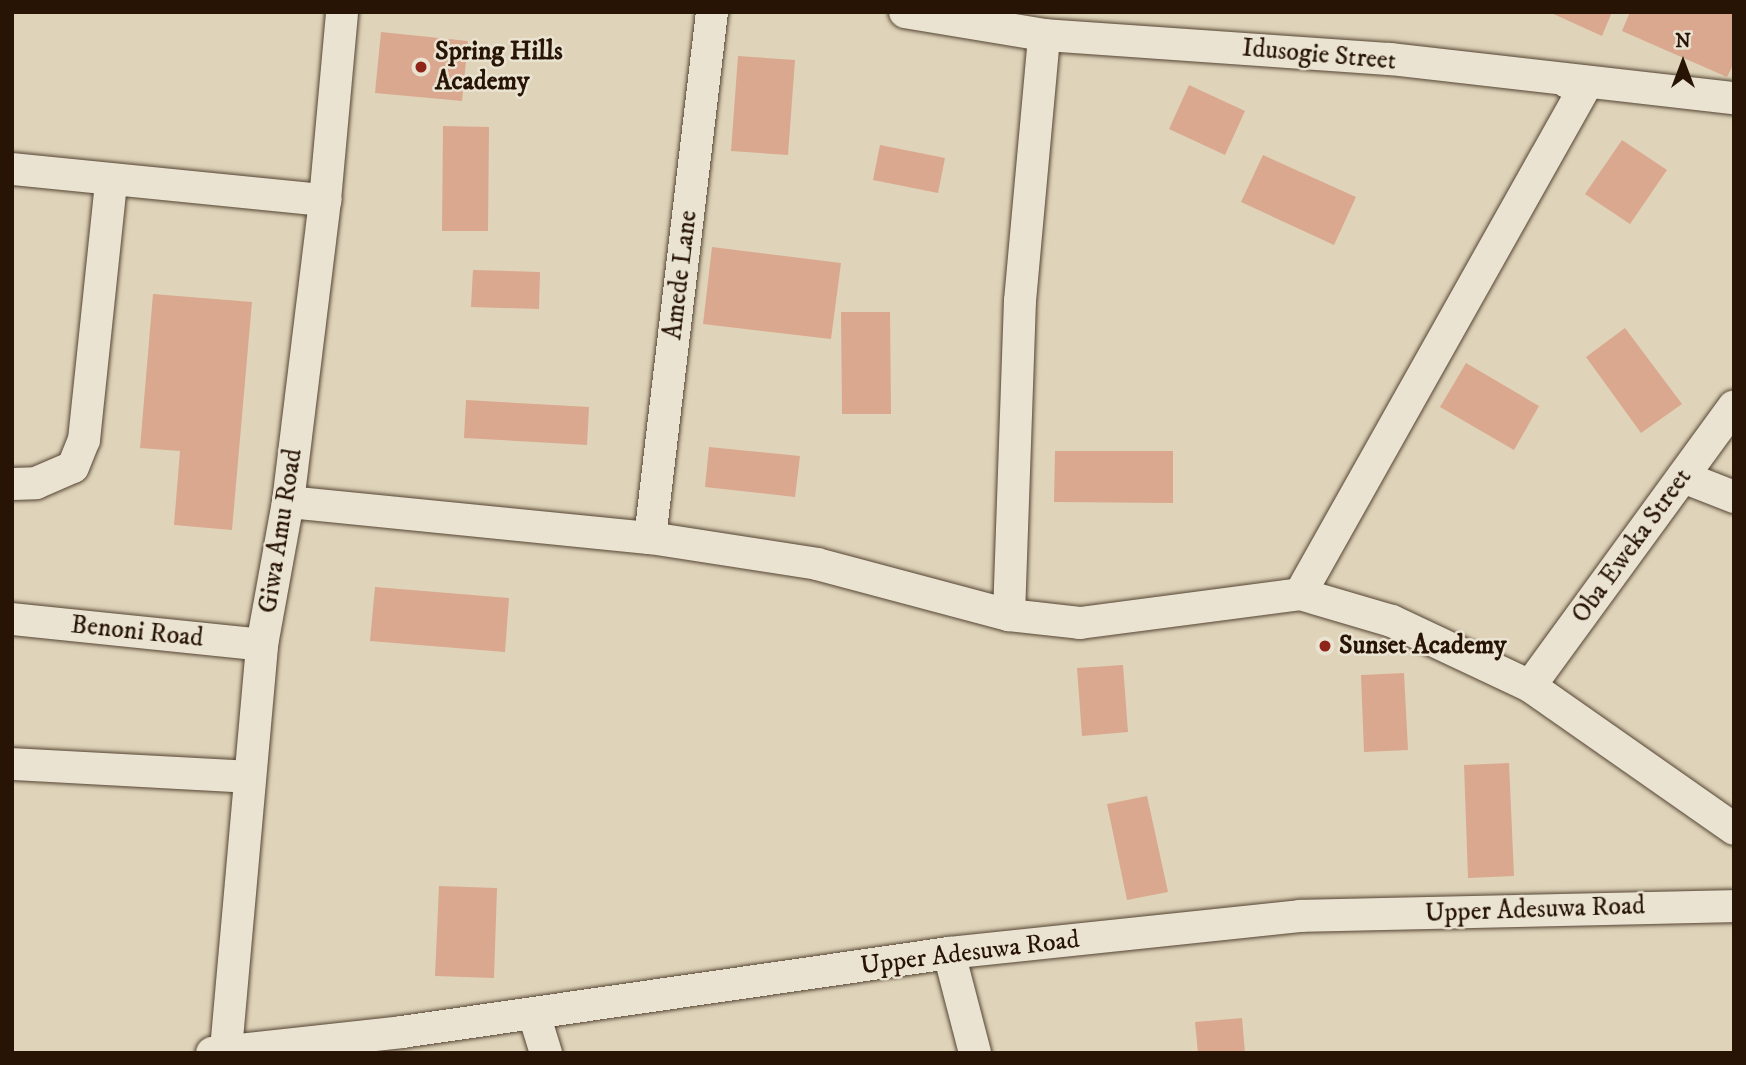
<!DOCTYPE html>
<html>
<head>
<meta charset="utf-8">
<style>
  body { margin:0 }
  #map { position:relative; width:1746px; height:1065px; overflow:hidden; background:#dfd4ba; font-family:"IM FELL DW Pica",serif }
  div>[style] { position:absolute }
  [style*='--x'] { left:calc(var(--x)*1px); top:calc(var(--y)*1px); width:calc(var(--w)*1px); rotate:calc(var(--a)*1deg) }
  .building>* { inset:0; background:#daa88e }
  .roads { filter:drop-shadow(0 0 2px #554432) drop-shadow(0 0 2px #554432) }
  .minor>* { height:32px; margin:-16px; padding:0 16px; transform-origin:16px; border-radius:16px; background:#eae3d2 }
  .dots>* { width:19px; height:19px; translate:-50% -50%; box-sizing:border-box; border:4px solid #eae3d2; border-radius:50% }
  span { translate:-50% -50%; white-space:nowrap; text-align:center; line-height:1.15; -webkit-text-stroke:5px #eae3d2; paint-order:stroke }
  .poi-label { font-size:26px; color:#271404; font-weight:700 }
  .left { translate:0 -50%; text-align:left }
  .street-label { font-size:26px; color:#271404 }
  .frame { position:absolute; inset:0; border:14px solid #271404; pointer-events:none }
  .north { position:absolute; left:1648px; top:28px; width:70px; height:70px; -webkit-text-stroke:5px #eae3d2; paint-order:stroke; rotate:0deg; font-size:19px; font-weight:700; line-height:28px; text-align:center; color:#271404 }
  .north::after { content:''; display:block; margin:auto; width:24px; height:32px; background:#271404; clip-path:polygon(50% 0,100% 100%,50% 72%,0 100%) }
</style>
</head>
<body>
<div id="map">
  <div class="building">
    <div style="clip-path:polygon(1549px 12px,1612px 12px,1602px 36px)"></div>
    <div style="clip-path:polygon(1630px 12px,1734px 12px,1734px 63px,1727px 77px,1622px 31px)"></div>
    <div style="clip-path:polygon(381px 32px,468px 41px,462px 101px,375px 93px)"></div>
    <div style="clip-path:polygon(738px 56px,795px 60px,788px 155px,731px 151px)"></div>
    <div style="clip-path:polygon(1189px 85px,1245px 111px,1225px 155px,1169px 129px)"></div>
    <div style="clip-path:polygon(443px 126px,489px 127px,488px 231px,442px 231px)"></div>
    <div style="clip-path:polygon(1622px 140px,1667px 170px,1630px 224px,1585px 194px)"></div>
    <div style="clip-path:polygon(880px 145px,945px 158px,938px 193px,873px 180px)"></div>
    <div style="clip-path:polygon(1263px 155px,1356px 197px,1334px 245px,1241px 202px)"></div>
    <div style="clip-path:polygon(712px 247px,841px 263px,831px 339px,703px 324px)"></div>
    <div style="clip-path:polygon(473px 270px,540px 272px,539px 309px,471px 307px)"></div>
    <div style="clip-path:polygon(153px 294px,252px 302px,232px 530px,174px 525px,180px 451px,140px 448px)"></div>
    <div style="clip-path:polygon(841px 312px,890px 312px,891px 414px,842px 414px)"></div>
    <div style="clip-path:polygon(1625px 328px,1682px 404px,1641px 433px,1586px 357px)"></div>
    <div style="clip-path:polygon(1466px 363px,1539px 406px,1514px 450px,1440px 407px)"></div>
    <div style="clip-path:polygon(466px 400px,589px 407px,587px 445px,464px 438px)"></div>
    <div style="clip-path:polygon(709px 447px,800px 456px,795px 497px,705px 487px)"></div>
    <div style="clip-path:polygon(1055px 451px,1173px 451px,1173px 503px,1054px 502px)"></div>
    <div style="clip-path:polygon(375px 587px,509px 598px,505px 652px,370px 641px)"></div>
    <div style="clip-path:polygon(1123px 665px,1128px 732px,1082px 736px,1077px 668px)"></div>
    <div style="clip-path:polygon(1404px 673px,1408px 750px,1364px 752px,1361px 675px)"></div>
    <div style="clip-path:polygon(1509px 763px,1514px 876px,1468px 878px,1464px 765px)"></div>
    <div style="clip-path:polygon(1147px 796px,1168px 892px,1127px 900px,1107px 804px)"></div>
    <div style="clip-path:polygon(439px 886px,497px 888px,494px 978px,435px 976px)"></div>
    <div style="clip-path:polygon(1242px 1018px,1245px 1053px,1198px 1053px,1195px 1022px)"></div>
  </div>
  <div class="roads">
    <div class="minor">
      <div style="--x:905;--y:12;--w:141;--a:9.4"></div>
      <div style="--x:1044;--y:35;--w:347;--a:4"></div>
      <div style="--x:1390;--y:59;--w:346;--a:6.5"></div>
      <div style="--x:12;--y:169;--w:315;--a:5.7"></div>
      <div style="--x:1683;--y:477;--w:55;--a:21.4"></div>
      <div style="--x:12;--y:484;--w:24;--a:-2"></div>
      <div style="--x:36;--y:483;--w:40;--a:-23.4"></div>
      <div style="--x:73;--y:467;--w:29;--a:-68"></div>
      <div style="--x:84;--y:440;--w:260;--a:-84"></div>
      <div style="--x:288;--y:502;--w:364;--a:5.7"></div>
      <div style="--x:650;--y:538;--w:169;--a:8.8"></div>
      <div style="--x:817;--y:564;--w:199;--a:14.9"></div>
      <div style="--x:1009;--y:615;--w:71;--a:6.4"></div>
      <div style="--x:1080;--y:623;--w:222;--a:-7.5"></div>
      <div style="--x:1300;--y:594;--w:96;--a:16.4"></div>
      <div style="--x:1392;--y:621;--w:153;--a:25.2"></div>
      <div style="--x:1530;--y:686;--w:249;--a:35"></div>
      <div style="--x:650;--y:538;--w:530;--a:-83.28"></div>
      <div style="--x:1300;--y:594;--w:584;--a:-60.67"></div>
      <div style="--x:1586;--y:85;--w:19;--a:-171"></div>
      <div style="--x:1009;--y:615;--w:314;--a:-88"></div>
      <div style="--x:1020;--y:301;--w:267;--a:-84.8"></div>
      <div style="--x:12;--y:619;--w:251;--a:5.9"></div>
      <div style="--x:1530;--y:686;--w:346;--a:-53.9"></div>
      <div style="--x:12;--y:764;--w:238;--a:3.1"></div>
      <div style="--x:949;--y:953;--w:103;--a:75.4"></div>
      <div style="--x:534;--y:1014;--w:41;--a:72.9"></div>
      <div style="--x:226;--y:1050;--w:407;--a:-84.9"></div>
      <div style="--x:262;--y:645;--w:145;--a:-79.7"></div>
      <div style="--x:288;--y:502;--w:304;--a:-83"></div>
      <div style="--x:325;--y:200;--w:189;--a:-84.8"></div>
      <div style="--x:212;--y:1053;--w:191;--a:-6.3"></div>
      <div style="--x:402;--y:1032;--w:553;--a:-8.22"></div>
      <div style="--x:949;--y:953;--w:353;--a:-6"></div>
      <div style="--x:1300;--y:916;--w:434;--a:-1.3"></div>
    </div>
  </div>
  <div class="dots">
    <div style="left:421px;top:67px;background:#8f2418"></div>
    <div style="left:1325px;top:646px;background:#8f2418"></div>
  </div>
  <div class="poi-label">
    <span class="left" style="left:435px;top:67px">Spring Hills<br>Academy</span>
    <span class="left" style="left:1339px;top:646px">Sunset Academy</span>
  </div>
  <div class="street-label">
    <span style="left:1319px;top:55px;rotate:5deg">Idusogie Street</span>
    <span style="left:681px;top:275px;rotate:-83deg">Amede Lane</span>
    <span style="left:281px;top:531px;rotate:-81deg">Giwa Amu Road</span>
    <span style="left:1632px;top:546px;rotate:-54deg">Oba Eweka Street</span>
    <span style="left:137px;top:632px;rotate:6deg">Benoni Road</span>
    <span style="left:1535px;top:910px;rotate:-2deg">Upper Adesuwa Road</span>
    <span style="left:970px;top:953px;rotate:-7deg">Upper Adesuwa Road</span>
  </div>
  <div class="frame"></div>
  <div class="north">N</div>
</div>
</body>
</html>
